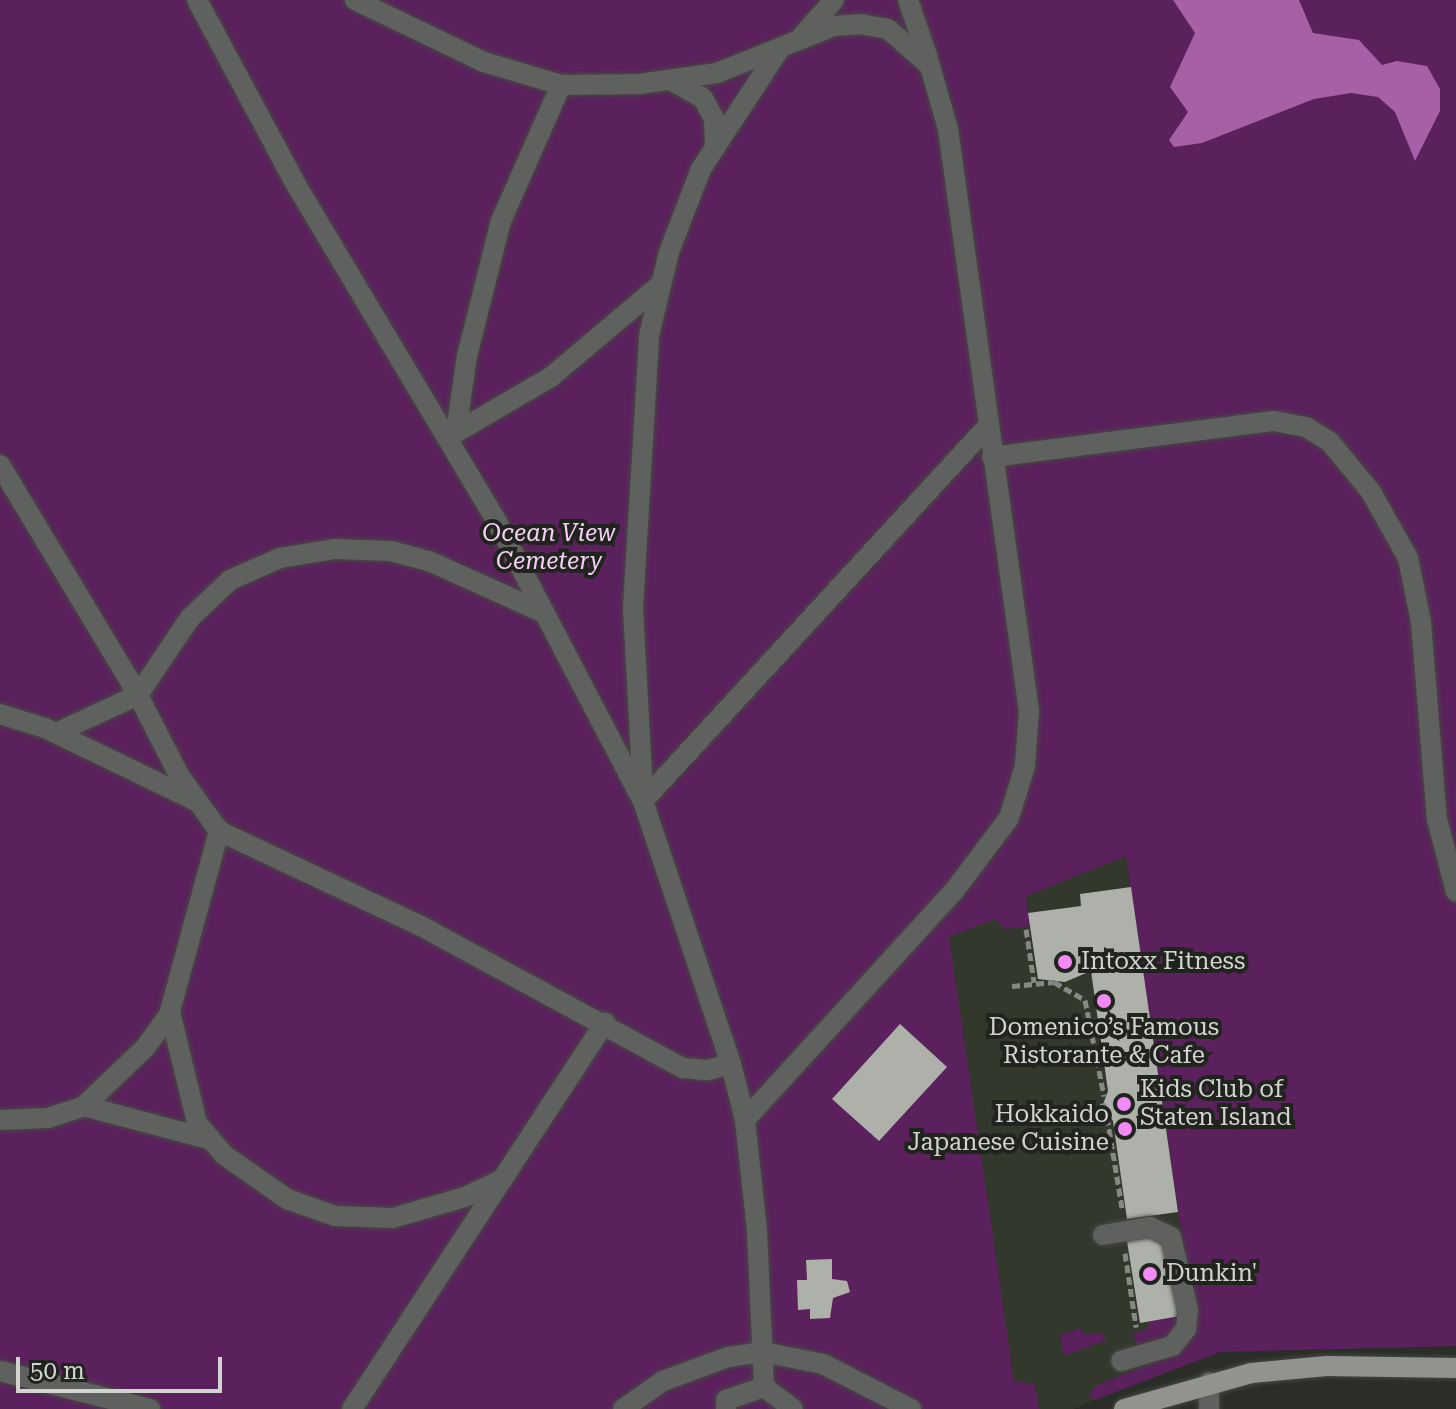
<!DOCTYPE html>
<html>
<head>
<meta charset="utf-8">
<style>
  body { margin:0 }
  #map { position:relative; width:1456px; height:1409px; overflow:hidden; background:#2b2e28; font-family:"Roboto Serif",serif }
  div>[style] { position:absolute }
  [style*='--x'] { left:calc(var(--x)*1px); top:calc(var(--y)*1px); width:calc(var(--w)*1px); rotate:calc(var(--a)*1deg) }
  .built>* { inset:0; background:#32382c }
  .green>* { inset:0; background:#5b215d }
  .water>* { inset:0; background:#a560a6 }
  .building>* { inset:0; background:#adb1a9 }
  .path>* { height:5px; margin-top:-2.5px; transform-origin:0; background:repeating-linear-gradient(90deg,#868884 0 8px,transparent 0 12px) }
  .roads { filter:drop-shadow(0 0 2px #464943) drop-shadow(0 0 2px #464943) }
  .minor>* { height:20px; margin:-10px; padding:0 10px; transform-origin:10px; border-radius:10px; background:#5f615e }
  .major>* { height:20px; margin:-10px; padding:0 10px; transform-origin:10px; border-radius:10px; background:#91948d }
  .dots>* { width:22px; height:22px; translate:-50% -50%; box-sizing:border-box; border:4px solid #21241e; border-radius:50% }
  span { translate:-50% -50%; white-space:nowrap; text-align:center; line-height:1.15; -webkit-text-stroke:8px #21241e; paint-order:stroke }
  .park-label { font-size:24px; color:#f6d1f6; font-style:italic }
  .poi-label { font-size:24px; color:#d2d4d0 }
  .left { translate:0 -50%; text-align:left }
  .right { translate:-100% -50%; text-align:right }
  .scale { position:absolute; left:16px; top:1357px; width:206px; height:36px; box-sizing:border-box; border:4px solid #d2d4d0; border-top:0; padding-left:10px; font-size:24px; line-height:28px; white-space:nowrap; color:#d2d4d0; -webkit-text-stroke:6px #21241e; paint-order:stroke }
</style>
</head>
<body>
<div id="map">
  <div class="built">
    <div style="clip-path:polygon(1126px 856px,1200px 1356px,1073px 1409px,1017px 1409px,945px 928px)"></div>
  </div>
  <div class="green">
    <div style="clip-path:polygon(0 0,1456px 0,1456px 1346px,1220px 1352px,1095px 1400px,1089px 1394px,1095px 1386px,1174px 1354px,1192px 1304px,1126px 856px,1026px 896px,1030px 926px,1005px 929px,995px 919px,949px 937px,1014px 1381px,1035px 1384px,1039px 1409px,0 1409px)"></div>
    <div style="clip-path:polygon(1180px 1316px,1174px 1335px,1136px 1346px,1134px 1334px,1149px 1328px,1148px 1321px)"></div>
    <div style="clip-path:polygon(1081px 1328px,1083px 1334px,1103px 1333px,1106px 1340px,1064px 1356px,1060px 1335px)"></div>
  </div>
  <div class="water">
    <div style="clip-path:polygon(1173px 0,1299px 0,1313px 33px,1359px 40px,1382px 65px,1397px 61px,1427px 66px,1440px 89px,1440px 111px,1415px 161px,1395px 112px,1378px 97px,1351px 93px,1314px 99px,1202px 143px,1174px 147px,1169px 140px,1188px 112px,1170px 87px,1195px 33px)"></div>
  </div>
  <div class="building">
    <div style="clip-path:polygon(1131px 887px,1178px 1212px,1127px 1219px,1113px 1121px,1102px 1107px,1108px 1091px,1091px 971px,1065px 982px,1038px 979px,1028px 913px,1081px 906px,1080px 894px)"></div>
    <div style="clip-path:polygon(900px 1024px,947px 1067px,879px 1141px,832px 1099px)"></div>
    <div style="clip-path:polygon(1154px 1236px,1170px 1251px,1180px 1316px,1140px 1323px,1127px 1241px)"></div>
    <div style="clip-path:polygon(832px 1259px,832px 1279px,847px 1281px,850px 1292px,833px 1298px,830px 1318px,810px 1319px,810px 1309px,798px 1310px,797px 1280px,807px 1280px,806px 1260px)"></div>
  </div>
  <div class="path">
    <div style="--x:1026;--y:929;--w:54;--a:81.4"></div>
    <div style="--x:1012;--y:986;--w:42;--a:-5.4"></div>
    <div style="--x:1054;--y:982;--w:36;--a:30"></div>
    <div style="--x:1085;--y:1000;--w:98;--a:78.8"></div>
    <div style="--x:1053;--y:1114;--w:54;--a:-9.6"></div>
    <div style="--x:1107;--y:1117;--w:92;--a:80.6"></div>
    <div style="--x:1125;--y:1253;--w:75;--a:81.5"></div>
  </div>
  <div class="roads">
    <div class="minor">
      <div style="--x:197;--y:0;--w:213;--a:61.8"></div>
      <div style="--x:298;--y:188;--w:389;--a:59.2"></div>
      <div style="--x:497;--y:522;--w:315;--a:62.4"></div>
      <div style="--x:643;--y:801;--w:277;--a:71.5"></div>
      <div style="--x:731;--y:1064;--w:58;--a:76"></div>
      <div style="--x:745;--y:1120;--w:112;--a:83.8"></div>
      <div style="--x:757;--y:1231;--w:156;--a:87.4"></div>
      <div style="--x:355;--y:0;--w:143;--a:25.7"></div>
      <div style="--x:484;--y:62;--w:80;--a:16.6"></div>
      <div style="--x:561;--y:85;--w:78;--a:-0.7"></div>
      <div style="--x:639;--y:84;--w:79;--a:-8"></div>
      <div style="--x:717;--y:73;--w:126;--a:-21.9"></div>
      <div style="--x:834;--y:26;--w:26;--a:-4"></div>
      <div style="--x:860;--y:24;--w:28;--a:10"></div>
      <div style="--x:888;--y:29;--w:56;--a:41.4"></div>
      <div style="--x:930;--y:66;--w:66;--a:74.1"></div>
      <div style="--x:948;--y:129;--w:588;--a:82.08"></div>
      <div style="--x:1029;--y:711;--w:55;--a:94.2"></div>
      <div style="--x:1025;--y:766;--w:54;--a:107.1"></div>
      <div style="--x:1009;--y:818;--w:91;--a:127"></div>
      <div style="--x:954;--y:891;--w:310;--a:132.4"></div>
      <div style="--x:908;--y:0;--w:61;--a:71"></div>
      <div style="--x:802;--y:36;--w:48;--a:-48.4"></div>
      <div style="--x:672;--y:81;--w:35;--a:29"></div>
      <div style="--x:703;--y:98;--w:24;--a:62"></div>
      <div style="--x:714;--y:119;--w:27;--a:88"></div>
      <div style="--x:456;--y:432;--w:77;--a:-81.8"></div>
      <div style="--x:467;--y:356;--w:139;--a:-75.9"></div>
      <div style="--x:501;--y:221;--w:149;--a:-66.2"></div>
      <div style="--x:450;--y:436;--w:117;--a:-30.3"></div>
      <div style="--x:551;--y:377;--w:144;--a:-40.2"></div>
      <div style="--x:992;--y:457;--w:284;--a:-7.3"></div>
      <div style="--x:1274;--y:421;--w:33;--a:11"></div>
      <div style="--x:1306;--y:427;--w:28;--a:32"></div>
      <div style="--x:1330;--y:442;--w:65;--a:50.6"></div>
      <div style="--x:1371;--y:492;--w:76;--a:60.7"></div>
      <div style="--x:1408;--y:558;--w:65;--a:78.5"></div>
      <div style="--x:1421;--y:622;--w:198;--a:85.4"></div>
      <div style="--x:1437;--y:819;--w:75;--a:75.4"></div>
      <div style="--x:0;--y:465;--w:268;--a:59"></div>
      <div style="--x:138;--y:695;--w:90;--a:62.9"></div>
      <div style="--x:179;--y:775;--w:69;--a:54.5"></div>
      <div style="--x:219;--y:831;--w:223;--a:25.2"></div>
      <div style="--x:421;--y:926;--w:298;--a:28.5"></div>
      <div style="--x:683;--y:1068;--w:25;--a:5"></div>
      <div style="--x:708;--y:1070;--w:24;--a:-15"></div>
      <div style="--x:0;--y:714;--w:47;--a:17.3"></div>
      <div style="--x:45;--y:728;--w:165;--a:25.8"></div>
      <div style="--x:56;--y:733;--w:90;--a:-24.9"></div>
      <div style="--x:138;--y:695;--w:93;--a:-56"></div>
      <div style="--x:190;--y:618;--w:55;--a:-43.5"></div>
      <div style="--x:230;--y:580;--w:55;--a:-23.7"></div>
      <div style="--x:280;--y:558;--w:56;--a:-9.3"></div>
      <div style="--x:335;--y:549;--w:56;--a:2"></div>
      <div style="--x:391;--y:551;--w:39;--a:15"></div>
      <div style="--x:429;--y:561;--w:126;--a:24.3"></div>
      <div style="--x:643;--y:793;--w:185;--a:-93.1"></div>
      <div style="--x:633;--y:608;--w:272;--a:-86.6"></div>
      <div style="--x:649;--y:336;--w:86;--a:-76.6"></div>
      <div style="--x:669;--y:252;--w:89;--a:-68.9"></div>
      <div style="--x:701;--y:169;--w:142;--a:-56.8"></div>
      <div style="--x:643;--y:801;--w:510;--a:-47.39"></div>
      <div style="--x:170;--y:1012;--w:114;--a:76.3"></div>
      <div style="--x:197;--y:1123;--w:42;--a:49.8"></div>
      <div style="--x:224;--y:1155;--w:77;--a:34.9"></div>
      <div style="--x:287;--y:1199;--w:51;--a:19.5"></div>
      <div style="--x:335;--y:1216;--w:58;--a:2"></div>
      <div style="--x:393;--y:1218;--w:75;--a:-16.3"></div>
      <div style="--x:465;--y:1197;--w:42;--a:-25.3"></div>
      <div style="--x:84;--y:1106;--w:128;--a:14.9"></div>
      <div style="--x:0;--y:1120;--w:48;--a:-2.4"></div>
      <div style="--x:48;--y:1118;--w:38;--a:-18"></div>
      <div style="--x:84;--y:1106;--w:84;--a:-43.6"></div>
      <div style="--x:145;--y:1048;--w:41;--a:-54"></div>
      <div style="--x:169;--y:1015;--w:191;--a:-74.8"></div>
      <div style="--x:1103;--y:1235;--w:48;--a:-9.7"></div>
      <div style="--x:1150;--y:1227;--w:23;--a:25"></div>
      <div style="--x:1171;--y:1237;--w:75;--a:76.9"></div>
      <div style="--x:1188;--y:1310;--w:19;--a:96"></div>
      <div style="--x:1186;--y:1329;--w:22;--a:129"></div>
      <div style="--x:1172;--y:1346;--w:53;--a:163.6"></div>
      <div style="--x:0;--y:1371;--w:155;--a:14.2"></div>
      <div style="--x:1209;--y:1382;--w:27;--a:90"></div>
      <div style="--x:352;--y:1409;--w:462;--a:-56.8"></div>
      <div style="--x:623;--y:1409;--w:49;--a:-35"></div>
      <div style="--x:663;--y:1381;--w:69;--a:-20.3"></div>
      <div style="--x:728;--y:1357;--w:35;--a:-8"></div>
      <div style="--x:763;--y:1352;--w:61;--a:11.3"></div>
      <div style="--x:823;--y:1364;--w:99;--a:27.1"></div>
      <div style="--x:726;--y:1409;--w:9;--a:-90"></div>
      <div style="--x:726;--y:1400;--w:40;--a:-18.9"></div>
      <div style="--x:764;--y:1387;--w:36;--a:37"></div>
    </div>
    <div class="major">
      <div style="--x:1124;--y:1409;--w:132;--a:-15.8"></div>
      <div style="--x:1251;--y:1373;--w:76;--a:-5.3"></div>
      <div style="--x:1327;--y:1366;--w:129;--a:0.9"></div>
    </div>
  </div>
  <div class="dots">
    <div style="left:1065px;top:962px;background:#f18af4"></div>
    <div style="left:1104px;top:1001px;background:#f18af4"></div>
    <div style="left:1124px;top:1104px;background:#f18af4"></div>
    <div style="left:1125px;top:1129px;background:#f18af4"></div>
    <div style="left:1150px;top:1274px;background:#f18af4"></div>
  </div>
  <div class="park-label">
    <span style="left:549px;top:548px">Ocean View<br>Cemetery</span>
  </div>
  <div class="poi-label">
    <span class="left" style="left:1081px;top:962px">Intoxx Fitness</span>
    <span style="left:1104px;top:1042px">Domenico’s Famous<br>Ristorante &amp; Cafe</span>
    <span class="left" style="left:1140px;top:1104px">Kids Club of<br>Staten Island</span>
    <span class="right" style="left:1109px;top:1129px">Hokkaido<br>Japanese Cuisine</span>
    <span class="left" style="left:1166px;top:1274px">Dunkin'</span>
  </div>
  <div class="scale">50 m</div>
</div>
</body>
</html>
